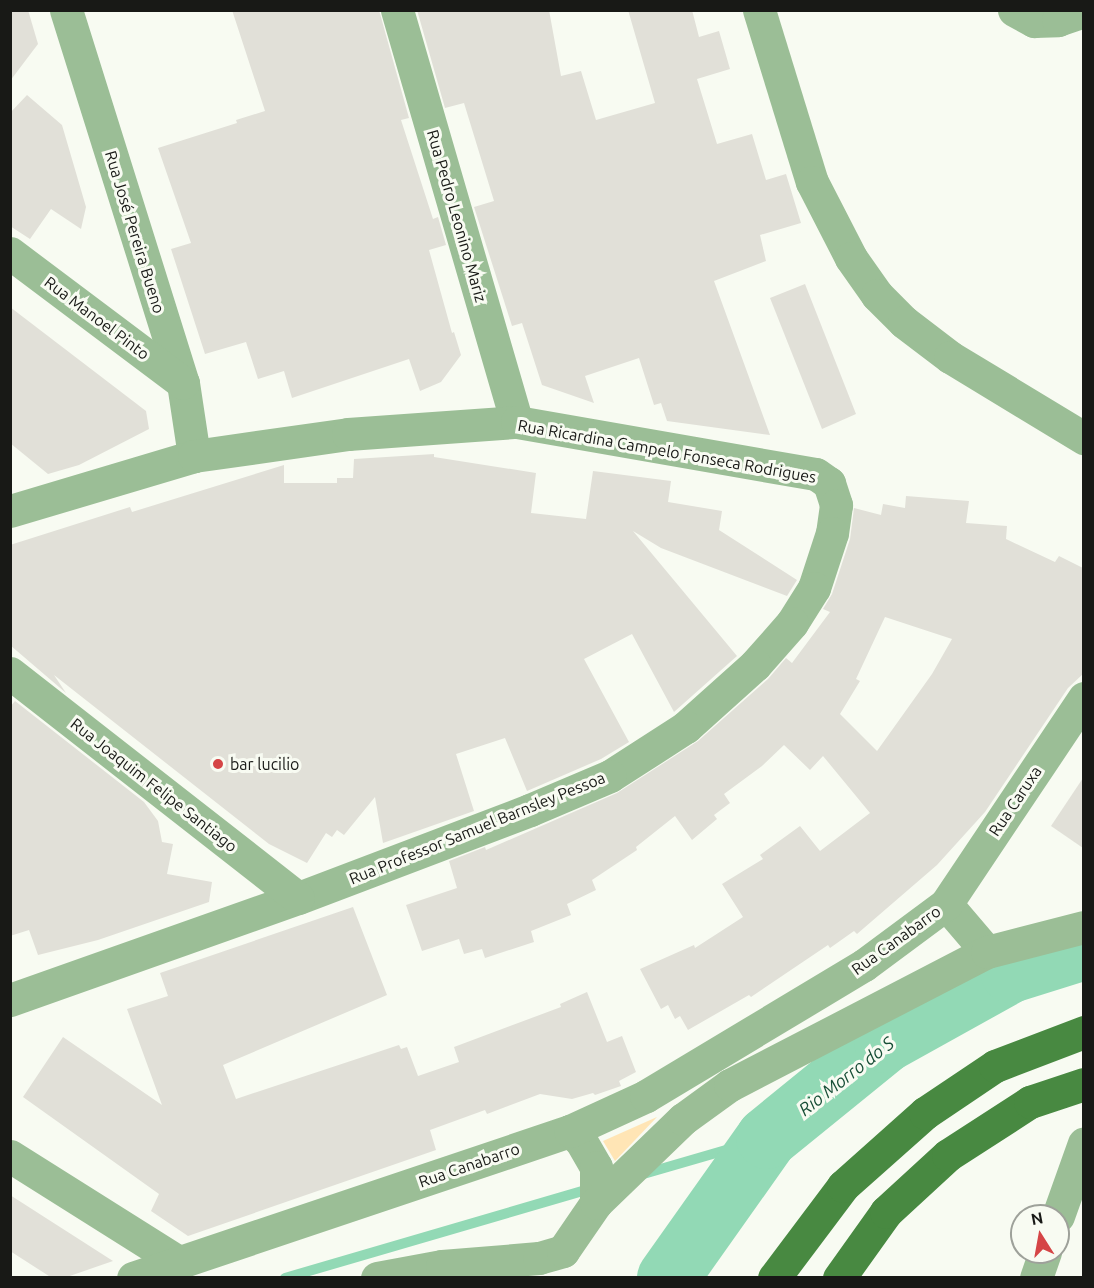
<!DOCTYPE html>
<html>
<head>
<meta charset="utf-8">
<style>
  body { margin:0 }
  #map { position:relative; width:1094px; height:1288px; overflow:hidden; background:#f8fbf2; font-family:Ubuntu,sans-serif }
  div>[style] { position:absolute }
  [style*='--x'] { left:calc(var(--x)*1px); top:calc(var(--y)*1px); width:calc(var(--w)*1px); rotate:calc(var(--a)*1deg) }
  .green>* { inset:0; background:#ffe5b5 }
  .stream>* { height:10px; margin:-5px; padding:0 5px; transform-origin:5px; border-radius:5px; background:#92d9b5 }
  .river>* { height:62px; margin:-31px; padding:0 31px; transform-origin:31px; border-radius:31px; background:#92d9b5 }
  .building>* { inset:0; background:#e1e0d8 }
  .minor>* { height:33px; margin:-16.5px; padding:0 16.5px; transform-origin:16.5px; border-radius:16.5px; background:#9bbe96 }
  .major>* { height:33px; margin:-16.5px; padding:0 16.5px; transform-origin:16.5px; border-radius:16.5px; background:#488941 }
  .dots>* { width:16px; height:16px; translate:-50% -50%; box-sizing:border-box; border:3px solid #f8fbf2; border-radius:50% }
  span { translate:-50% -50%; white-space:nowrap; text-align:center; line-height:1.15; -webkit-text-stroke:6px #f8fbf2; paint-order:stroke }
  .street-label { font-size:16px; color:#181916 }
  .poi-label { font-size:16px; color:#181916 }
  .left { translate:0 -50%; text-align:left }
  .water-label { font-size:18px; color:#174e36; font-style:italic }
  .frame { position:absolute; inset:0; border:12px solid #181916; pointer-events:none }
  .north { position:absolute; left:1010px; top:1204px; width:60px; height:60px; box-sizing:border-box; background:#f8fbf2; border:2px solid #9ea19a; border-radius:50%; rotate:349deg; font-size:16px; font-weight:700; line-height:24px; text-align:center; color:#181916 }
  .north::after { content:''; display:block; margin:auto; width:21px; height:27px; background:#d54546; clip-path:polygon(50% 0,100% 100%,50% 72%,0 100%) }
</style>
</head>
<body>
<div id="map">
  <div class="green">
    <div style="clip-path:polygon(657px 1117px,615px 1161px,603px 1141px)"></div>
  </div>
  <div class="stream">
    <div style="--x:640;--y:1175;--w:132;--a:-16.2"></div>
    <div style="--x:285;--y:1278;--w:321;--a:-16.3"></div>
  </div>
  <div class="river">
    <div style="--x:668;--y:1278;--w:171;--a:-54.7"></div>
    <div style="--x:767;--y:1138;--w:152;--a:-39.1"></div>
    <div style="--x:885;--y:1042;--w:144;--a:-29.1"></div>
    <div style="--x:1011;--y:972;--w:77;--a:-17.5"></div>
  </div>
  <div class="building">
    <div style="clip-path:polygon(10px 10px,28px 10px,38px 44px,10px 81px)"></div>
    <div style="clip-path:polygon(232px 10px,379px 10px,409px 118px,401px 120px,433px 219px,438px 217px,446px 245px,429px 250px,452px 333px,454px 332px,461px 355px,441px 382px,420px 391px,409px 359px,292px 398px,284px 371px,258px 379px,246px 342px,205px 354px,171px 249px,191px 243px,158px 148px,237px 123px,236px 120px,265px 111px)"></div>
    <div style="clip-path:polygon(417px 10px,549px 10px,561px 76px,581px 71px,596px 120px,655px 103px,628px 10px,692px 10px,699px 37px,719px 31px,730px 69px,697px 79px,717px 144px,752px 134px,766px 180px,786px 174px,801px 223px,760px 235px,766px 261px,714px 281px,770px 435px,667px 421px,661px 403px,654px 405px,639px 358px,585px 376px,594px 403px,542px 385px,522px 323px,512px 326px,474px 207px,494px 201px,464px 103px,445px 108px)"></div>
    <div style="clip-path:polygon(27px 95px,62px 125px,86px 207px,81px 229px,51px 209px,30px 239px,10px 226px,10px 113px)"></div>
    <div style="clip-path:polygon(805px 284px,856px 414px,822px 429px,770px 298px)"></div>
    <div style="clip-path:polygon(10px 307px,146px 411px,149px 429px,79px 465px,48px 474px,10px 443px)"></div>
    <div style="clip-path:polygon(434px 454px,434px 457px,536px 473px,531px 513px,586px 519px,593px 471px,671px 481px,668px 502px,722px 511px,719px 530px,797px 580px,787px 596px,661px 548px,633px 531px,737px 656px,674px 712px,632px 634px,584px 659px,629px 742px,601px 759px,527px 791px,505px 738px,456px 754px,474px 811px,383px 843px,375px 797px,344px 835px,337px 830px,332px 837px,326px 833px,307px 863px,269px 844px,54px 675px,66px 693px,10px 645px,10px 545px,130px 507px,132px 512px,284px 465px,284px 483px,337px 483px,337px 478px,353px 478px,354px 459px)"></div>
    <div style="clip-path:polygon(evenodd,906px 496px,969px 501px,966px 523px,1007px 526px,1006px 539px,1055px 562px,1059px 556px,1083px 568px,1083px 674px,1068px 688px,985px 812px,937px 865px,857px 934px,854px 931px,830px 948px,828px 945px,751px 997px,749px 995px,688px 1030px,680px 1016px,675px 1019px,668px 1005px,661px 1009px,640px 969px,694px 945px,695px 948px,743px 917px,722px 884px,763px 859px,760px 855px,800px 826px,820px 851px,870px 813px,823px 756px,810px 770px,784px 745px,762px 766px,724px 794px,730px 803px,714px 815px,717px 819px,692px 840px,675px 816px,636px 847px,637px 850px,592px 880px,596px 890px,567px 904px,571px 915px,531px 931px,534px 942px,485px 958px,482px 949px,464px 954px,459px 939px,422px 951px,406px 905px,457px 888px,449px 861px,485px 847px,486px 850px,617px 793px,698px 741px,768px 679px,786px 658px,792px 663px,830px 612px,823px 609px,832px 594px,850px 539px,854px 508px,881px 515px,883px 504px,905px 508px,906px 496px,885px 617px,952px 639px,932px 674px,877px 751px,840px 714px,860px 681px,856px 679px,885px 617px)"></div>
    <div style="clip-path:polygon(15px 701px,144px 802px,158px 821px,162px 842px,173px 844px,167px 874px,212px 882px,209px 902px,98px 940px,38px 955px,29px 930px,10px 936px,10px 707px)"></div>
    <div style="clip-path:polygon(1083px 778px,1083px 848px,1051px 826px)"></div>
    <div style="clip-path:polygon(353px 907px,387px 995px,223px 1065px,236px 1099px,399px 1045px,401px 1049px,407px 1047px,418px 1076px,459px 1062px,454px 1047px,561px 1007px,560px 1004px,587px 992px,607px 1042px,622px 1036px,636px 1072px,619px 1081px,621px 1086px,595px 1095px,593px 1093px,572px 1099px,540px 1094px,487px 1114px,485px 1110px,430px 1130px,436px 1150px,188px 1236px,151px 1211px,159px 1194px,23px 1097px,63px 1037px,162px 1105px,127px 1009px,168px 996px,160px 973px)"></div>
    <div style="clip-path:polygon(10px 1195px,113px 1261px,64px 1278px,52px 1278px,10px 1251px)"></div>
  </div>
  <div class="minor">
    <div style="--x:66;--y:10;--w:391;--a:72.6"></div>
    <div style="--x:183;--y:383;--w:74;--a:81.4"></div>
    <div style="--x:397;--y:10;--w:429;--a:73.8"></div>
    <div style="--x:759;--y:10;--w:180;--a:72.9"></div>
    <div style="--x:812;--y:182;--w:85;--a:62.8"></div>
    <div style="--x:851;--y:258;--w:45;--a:54.9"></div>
    <div style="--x:877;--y:295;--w:38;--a:45"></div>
    <div style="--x:904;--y:322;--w:58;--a:37.3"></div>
    <div style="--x:950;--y:357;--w:157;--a:31.2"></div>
    <div style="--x:1014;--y:10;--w:23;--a:29"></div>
    <div style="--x:1034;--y:21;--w:24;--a:-2"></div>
    <div style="--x:1058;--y:20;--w:28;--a:-19"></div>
    <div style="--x:10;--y:253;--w:216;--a:36.9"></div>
    <div style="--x:10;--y:511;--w:192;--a:-16.6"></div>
    <div style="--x:194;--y:456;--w:156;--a:-8.1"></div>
    <div style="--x:348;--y:434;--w:169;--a:-4.1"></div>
    <div style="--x:517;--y:422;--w:303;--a:9.9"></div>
    <div style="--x:816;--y:474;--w:16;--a:35"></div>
    <div style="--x:829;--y:483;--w:23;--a:72"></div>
    <div style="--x:836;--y:505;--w:28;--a:98"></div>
    <div style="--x:832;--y:533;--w:58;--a:108.1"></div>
    <div style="--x:814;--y:588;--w:41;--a:122.2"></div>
    <div style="--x:792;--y:623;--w:56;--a:131.4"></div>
    <div style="--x:755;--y:665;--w:93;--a:138.1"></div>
    <div style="--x:686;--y:727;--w:90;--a:147.2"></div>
    <div style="--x:610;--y:776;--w:87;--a:157"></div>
    <div style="--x:530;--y:810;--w:248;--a:159.2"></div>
    <div style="--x:298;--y:898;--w:306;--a:160.5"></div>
    <div style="--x:10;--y:673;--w:365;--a:38"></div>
    <div style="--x:946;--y:904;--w:63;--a:49.5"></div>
    <div style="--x:570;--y:1131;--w:15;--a:42"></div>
    <div style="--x:581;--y:1141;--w:30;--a:60"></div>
    <div style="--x:596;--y:1167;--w:36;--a:90"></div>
    <div style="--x:10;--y:1156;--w:199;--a:32.2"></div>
    <div style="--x:1058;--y:1216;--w:77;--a:-70.4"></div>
    <div style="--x:133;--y:1278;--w:461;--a:-18.6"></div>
    <div style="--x:570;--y:1131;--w:84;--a:-24.7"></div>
    <div style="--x:646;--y:1096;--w:254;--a:-31"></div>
    <div style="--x:864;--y:965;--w:102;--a:-36.6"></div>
    <div style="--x:946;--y:904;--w:248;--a:-56.2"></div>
    <div style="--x:377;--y:1278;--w:66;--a:-10.5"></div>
    <div style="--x:442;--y:1266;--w:97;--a:-4.7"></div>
    <div style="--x:539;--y:1258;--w:25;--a:-16"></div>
    <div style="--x:563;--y:1251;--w:58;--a:-55.5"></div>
    <div style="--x:596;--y:1203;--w:121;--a:-44"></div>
    <div style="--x:683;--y:1119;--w:58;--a:-35.9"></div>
    <div style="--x:730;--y:1085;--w:289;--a:-27.4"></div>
    <div style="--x:987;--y:952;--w:100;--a:-14.5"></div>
    <div style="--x:1036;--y:1278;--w:28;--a:-71"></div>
  </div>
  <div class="major">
    <div style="--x:774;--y:1278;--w:115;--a:-53.1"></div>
    <div style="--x:843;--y:1186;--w:110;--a:-41.7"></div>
    <div style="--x:925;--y:1113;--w:84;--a:-33.9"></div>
    <div style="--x:995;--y:1066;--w:95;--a:-20.9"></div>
    <div style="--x:839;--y:1278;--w:81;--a:-54.5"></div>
    <div style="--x:886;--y:1212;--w:84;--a:-42.6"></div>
    <div style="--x:948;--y:1155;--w:98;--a:-32.9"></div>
    <div style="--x:1030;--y:1102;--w:57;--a:-18.4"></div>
  </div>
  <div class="dots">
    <div style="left:218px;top:764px;background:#d54546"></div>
  </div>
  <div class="street-label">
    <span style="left:457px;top:216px;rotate:74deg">Rua Pedro Leonino Mariz</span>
    <span style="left:135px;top:232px;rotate:73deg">Rua José Pereira Bueno</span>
    <span style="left:97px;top:318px;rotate:37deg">Rua Manoel Pinto</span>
    <span style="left:667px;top:451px;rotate:10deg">Rua Ricardina Campelo Fonseca Rodrigues</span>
    <span style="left:154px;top:785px;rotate:38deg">Rua Joaquim Felipe Santiago</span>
    <span style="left:1015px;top:801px;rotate:-56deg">Rua Caruxa</span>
    <span style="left:477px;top:828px;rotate:-22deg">Rua Professor Samuel Barnsley Pessoa</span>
    <span style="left:896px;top:940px;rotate:-36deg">Rua Canabarro</span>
    <span style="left:469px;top:1165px;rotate:-19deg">Rua Canabarro</span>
  </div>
  <div class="poi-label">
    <span class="left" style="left:230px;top:764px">bar lucilio</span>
  </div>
  <div class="water-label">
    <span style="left:846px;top:1076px;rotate:-38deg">Rio Morro do S</span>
  </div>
  <div class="frame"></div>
  <div class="north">N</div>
</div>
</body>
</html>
